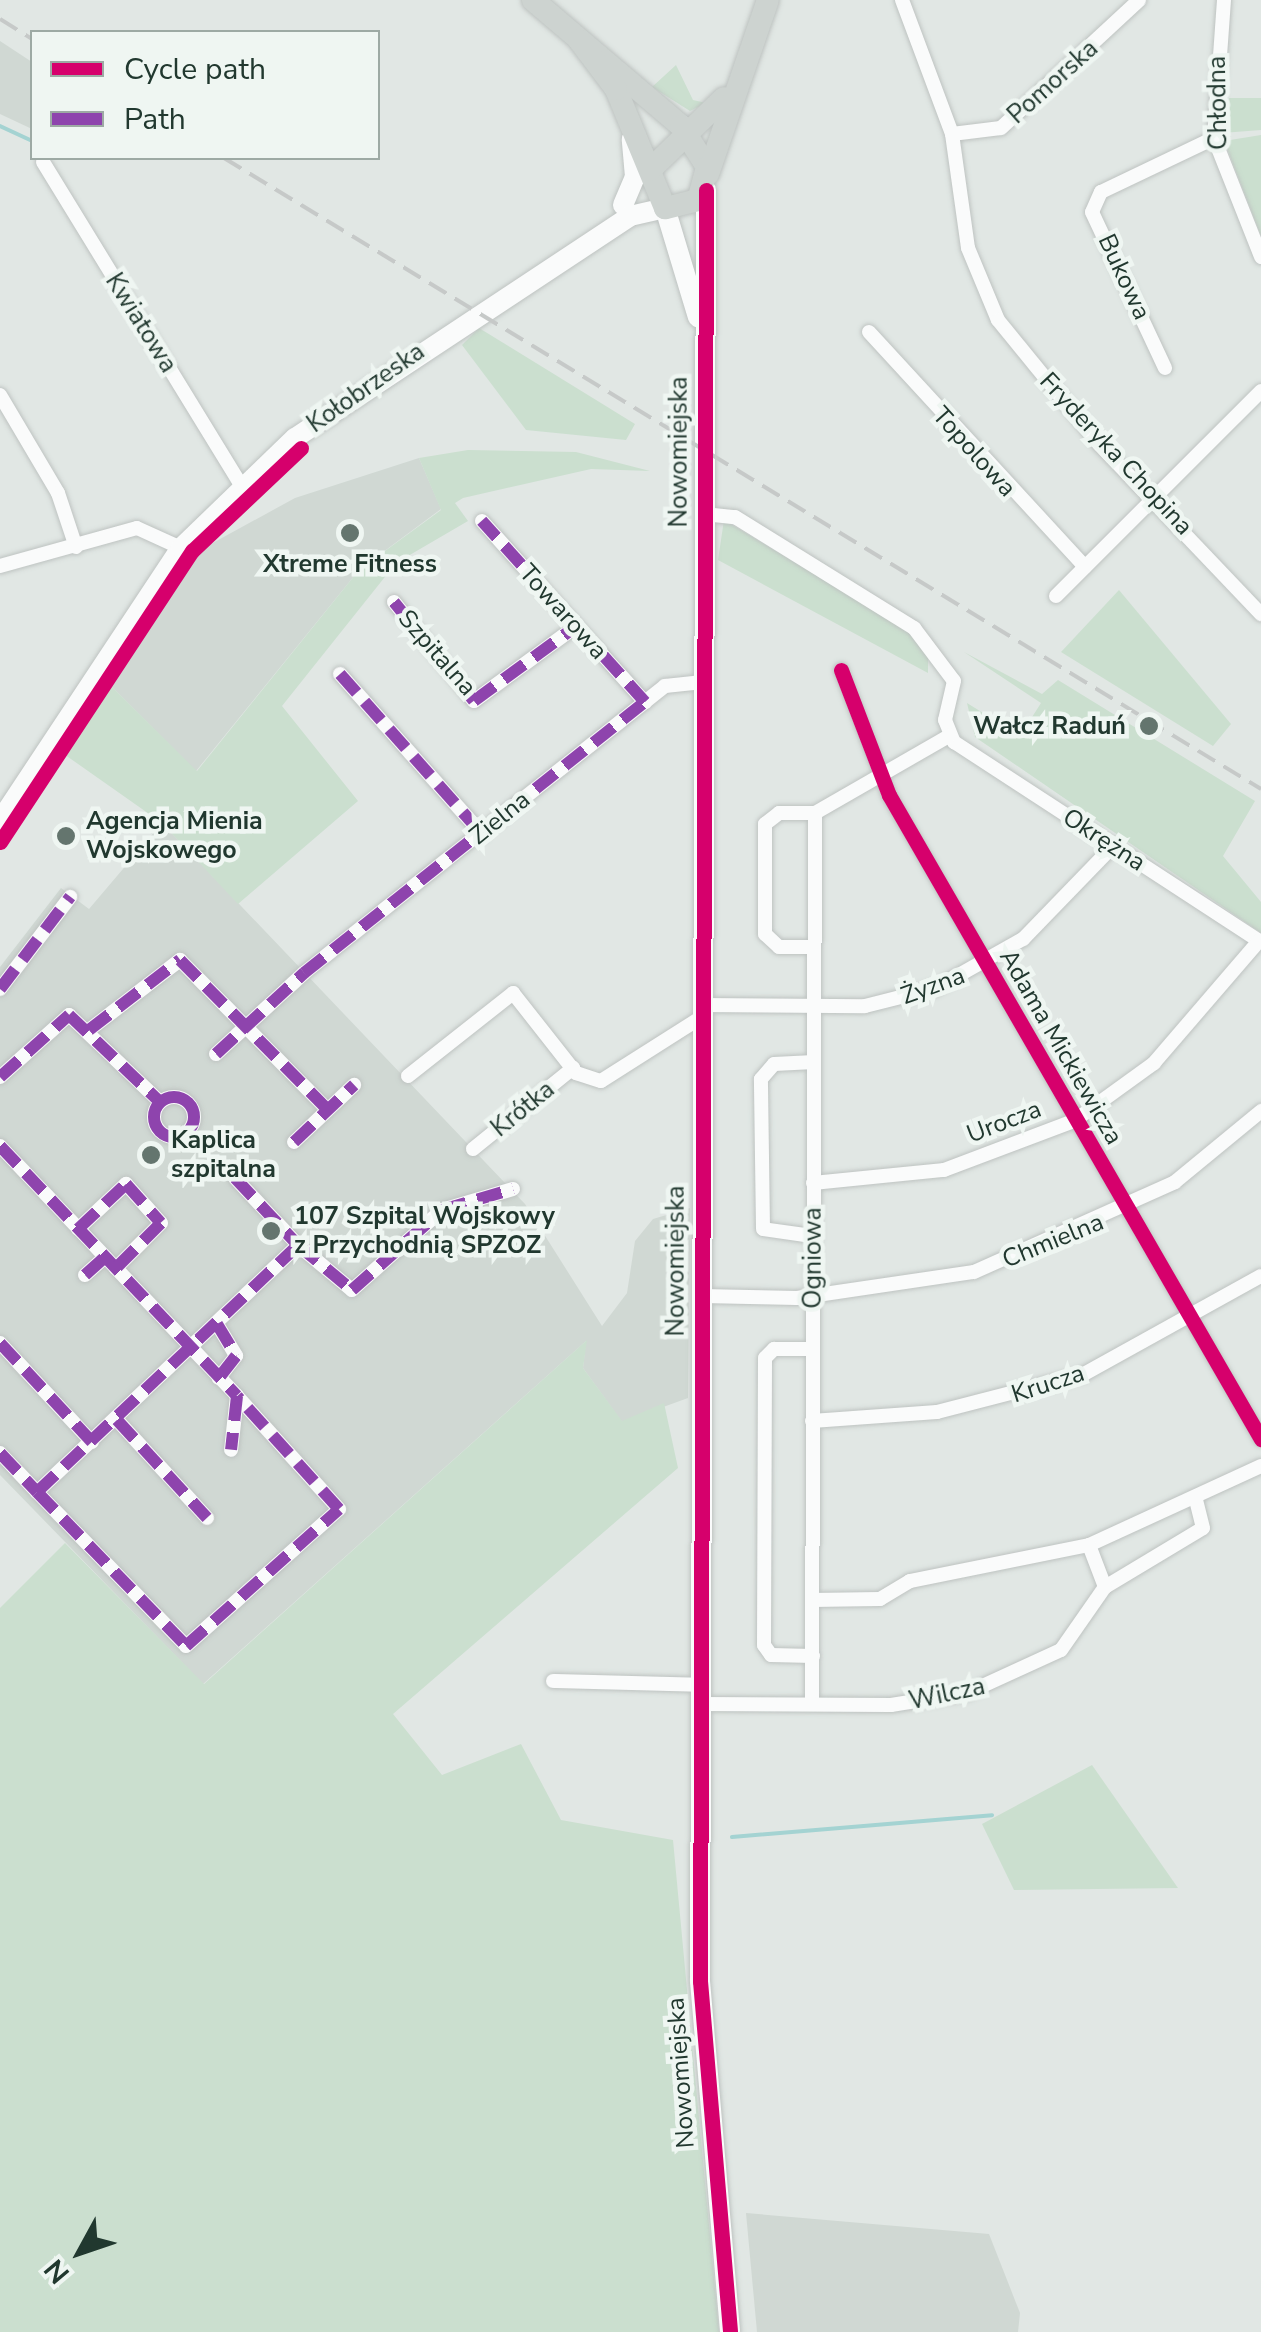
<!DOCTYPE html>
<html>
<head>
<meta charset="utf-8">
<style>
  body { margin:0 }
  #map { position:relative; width:1261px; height:2332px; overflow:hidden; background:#e1e7e4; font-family:"Nunito Sans",sans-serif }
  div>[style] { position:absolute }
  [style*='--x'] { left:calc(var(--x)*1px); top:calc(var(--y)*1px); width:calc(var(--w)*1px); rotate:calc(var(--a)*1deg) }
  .built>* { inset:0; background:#d0d8d3 }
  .green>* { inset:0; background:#cbdfcf }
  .stream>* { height:4px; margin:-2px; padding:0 2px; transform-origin:2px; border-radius:2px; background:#a4d3d2 }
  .roads { filter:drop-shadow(0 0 2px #bec3c1) drop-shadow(0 0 2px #bec3c1) }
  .street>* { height:14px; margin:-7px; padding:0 7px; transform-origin:7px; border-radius:7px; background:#fafbfb }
  .street>.ring { margin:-7px; padding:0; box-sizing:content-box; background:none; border:14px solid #fafbfb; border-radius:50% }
  .secondary>* { height:20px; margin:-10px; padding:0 10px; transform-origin:10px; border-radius:10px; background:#fafbfb }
  .primary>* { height:22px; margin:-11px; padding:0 11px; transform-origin:11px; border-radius:11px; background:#cdd3d0 }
  .rail>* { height:4px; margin-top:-2px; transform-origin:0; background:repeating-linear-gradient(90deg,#c6c9c8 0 20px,transparent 0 30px) }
  .quiet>* { height:12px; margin-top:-6px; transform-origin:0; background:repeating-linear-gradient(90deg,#8e44ad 0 25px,transparent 0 37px) }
  .quiet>.ring { margin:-6px; padding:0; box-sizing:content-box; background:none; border:12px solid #8e44ad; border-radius:50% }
  .cycleway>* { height:15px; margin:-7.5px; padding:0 7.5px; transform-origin:7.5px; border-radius:7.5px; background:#d6006c }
  .dots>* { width:28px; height:28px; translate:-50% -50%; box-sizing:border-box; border:5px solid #eff6f2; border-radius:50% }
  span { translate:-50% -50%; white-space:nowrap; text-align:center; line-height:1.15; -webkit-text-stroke:9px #eff6f2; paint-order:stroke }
  .street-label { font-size:25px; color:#21382f }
  .poi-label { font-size:25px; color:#21382f; font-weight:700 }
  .right { translate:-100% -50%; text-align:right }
  .left { translate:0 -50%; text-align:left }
  .legend { position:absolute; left:30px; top:30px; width:350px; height:130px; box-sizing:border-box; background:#eff6f2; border:2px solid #9daaa4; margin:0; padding:12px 18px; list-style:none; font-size:30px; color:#21382f }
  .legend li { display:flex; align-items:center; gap:20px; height:50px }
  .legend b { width:50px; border:2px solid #9daaa4 }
  .north { position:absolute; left:30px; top:2202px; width:100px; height:100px; -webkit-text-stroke:8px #eff6f2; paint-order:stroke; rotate:230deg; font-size:28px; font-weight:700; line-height:40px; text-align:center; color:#21382f }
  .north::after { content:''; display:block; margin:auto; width:35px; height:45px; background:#21382f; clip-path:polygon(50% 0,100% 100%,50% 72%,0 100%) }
</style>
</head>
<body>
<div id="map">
  <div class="built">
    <div style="clip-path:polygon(0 41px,32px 62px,32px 129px,0 114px)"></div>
    <div style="clip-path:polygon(419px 458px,441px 509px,359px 570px,196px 771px,108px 683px,200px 550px,295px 498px)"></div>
    <div style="clip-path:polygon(162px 823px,525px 1204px,602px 1326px,627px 1293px,635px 1241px,653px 1219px,690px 1208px,688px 1398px,622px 1422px,583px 1368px,586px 1341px,203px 1684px,0 1475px,0 967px,61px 888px,89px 909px)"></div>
    <div style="clip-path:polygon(746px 2213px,989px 2234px,1020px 2313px,1018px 2332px,757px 2332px)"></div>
  </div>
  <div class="green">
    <div style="clip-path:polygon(676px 65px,693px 100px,706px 103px,690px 111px,652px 87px)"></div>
    <div style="clip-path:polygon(1229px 98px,1261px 98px,1261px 130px,1222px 133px)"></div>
    <div style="clip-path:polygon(1261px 135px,1261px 236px,1224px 141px)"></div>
    <div style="clip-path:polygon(479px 328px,635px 424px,626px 440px,526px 430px,462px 345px)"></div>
    <div style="clip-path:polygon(468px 450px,576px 452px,650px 471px,591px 469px,463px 498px,455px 503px,468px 521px,396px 563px,282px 706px,358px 801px,238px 904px,162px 823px,61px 752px,108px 683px,197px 771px,359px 570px,441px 510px,419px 458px)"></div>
    <div style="clip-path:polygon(724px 520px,928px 642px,928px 673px,718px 560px)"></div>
    <div style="clip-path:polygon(1119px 590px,1231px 724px,1213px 746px,1061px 652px)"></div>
    <div style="clip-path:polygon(964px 652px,1042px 694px,1058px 680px,1255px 801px,1223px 856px,1261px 902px,1261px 933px,975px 737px,967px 703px,1020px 736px,1041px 703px)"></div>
    <div style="clip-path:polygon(587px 1340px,583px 1368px,622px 1421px,664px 1403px,678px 1468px,393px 1714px,442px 1775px,521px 1744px,561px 1820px,673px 1840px,719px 2332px,0 2332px,0 1608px,65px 1543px,204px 1684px)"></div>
    <div style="clip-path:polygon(1092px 1765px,1178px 1888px,1014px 1890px,982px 1824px)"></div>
  </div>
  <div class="stream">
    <div style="--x:0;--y:126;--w:35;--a:25"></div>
    <div style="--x:732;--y:1837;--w:261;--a:-4.8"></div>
  </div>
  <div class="roads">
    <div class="street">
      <div style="--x:902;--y:0;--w:143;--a:69.5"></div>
      <div style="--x:952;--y:134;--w:115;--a:82"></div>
      <div style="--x:968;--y:248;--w:78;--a:67.4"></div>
      <div style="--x:998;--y:320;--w:160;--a:50.8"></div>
      <div style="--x:1099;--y:444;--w:235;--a:46.4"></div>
      <div style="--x:1224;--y:0;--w:138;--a:94.1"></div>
      <div style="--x:1214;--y:138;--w:128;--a:68.4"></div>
      <div style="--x:952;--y:134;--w:49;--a:-7"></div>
      <div style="--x:1001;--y:128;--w:188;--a:-42.8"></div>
      <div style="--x:43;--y:162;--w:377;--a:58.5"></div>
      <div style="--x:869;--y:332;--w:319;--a:47.4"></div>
      <div style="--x:1165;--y:368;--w:172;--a:-115.1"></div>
      <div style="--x:1092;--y:212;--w:22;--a:-66"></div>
      <div style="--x:1101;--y:192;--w:125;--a:-25.5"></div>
      <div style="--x:0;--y:395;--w:114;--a:59.4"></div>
      <div style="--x:58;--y:493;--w:57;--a:71.6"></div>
      <div style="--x:704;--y:514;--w:31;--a:6"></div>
      <div style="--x:735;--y:517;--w:211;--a:31.8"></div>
      <div style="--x:914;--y:628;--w:66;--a:53"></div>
      <div style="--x:954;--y:681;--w:40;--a:103"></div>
      <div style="--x:945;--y:720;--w:24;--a:68"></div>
      <div style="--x:954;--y:742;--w:366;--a:33.1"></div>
      <div style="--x:482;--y:521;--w:244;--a:48"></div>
      <div style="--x:0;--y:566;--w:142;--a:-15.5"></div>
      <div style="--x:137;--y:528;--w:48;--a:24.4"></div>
      <div style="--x:1056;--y:596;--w:290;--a:-45"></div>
      <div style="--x:394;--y:602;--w:127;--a:51.1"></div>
      <div style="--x:474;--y:701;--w:125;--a:-36.2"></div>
      <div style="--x:841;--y:670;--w:134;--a:69"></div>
      <div style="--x:889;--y:795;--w:744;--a:59.99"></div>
      <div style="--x:340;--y:674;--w:214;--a:48.4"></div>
      <div style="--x:815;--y:813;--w:155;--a:-29.9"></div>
      <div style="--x:814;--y:947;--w:35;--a:180"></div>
      <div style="--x:779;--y:947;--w:19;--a:-137"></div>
      <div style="--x:765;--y:934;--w:110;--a:-90"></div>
      <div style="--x:765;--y:824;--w:18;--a:-38"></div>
      <div style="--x:779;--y:813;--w:36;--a:0"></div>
      <div style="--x:0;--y:989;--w:116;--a:-52.7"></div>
      <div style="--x:702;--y:1005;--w:163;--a:0.4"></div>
      <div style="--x:865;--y:1006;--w:73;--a:-14.2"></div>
      <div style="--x:936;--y:988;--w:100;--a:-29.4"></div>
      <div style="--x:1023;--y:939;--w:131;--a:-45.9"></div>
      <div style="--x:89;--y:1030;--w:115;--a:-37.6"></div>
      <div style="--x:180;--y:960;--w:209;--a:45.4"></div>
      <div style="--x:216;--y:1054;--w:120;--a:-42.6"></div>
      <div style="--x:304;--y:973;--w:461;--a:-38.5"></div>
      <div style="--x:665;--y:686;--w:38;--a:-6"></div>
      <div style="--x:408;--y:1076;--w:134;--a:-38.3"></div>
      <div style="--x:513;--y:993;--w:102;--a:51.8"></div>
      <div style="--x:576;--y:1073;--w:26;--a:18"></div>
      <div style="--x:601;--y:1081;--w:120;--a:-32.4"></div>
      <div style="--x:0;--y:1077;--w:93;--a:-41.9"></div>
      <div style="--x:69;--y:1015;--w:126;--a:43.7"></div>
      <div class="ring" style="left:154px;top:1097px;width:26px;height:26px"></div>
      <div style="--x:294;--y:1142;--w:83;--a:-43.5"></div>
      <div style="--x:0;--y:1146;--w:344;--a:46.5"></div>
      <div style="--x:237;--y:1396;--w:54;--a:96.3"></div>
      <div style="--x:473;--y:1149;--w:129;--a:-39"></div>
      <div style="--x:235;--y:1178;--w:92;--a:46.8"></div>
      <div style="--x:813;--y:1183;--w:132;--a:-5.7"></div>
      <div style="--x:944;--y:1170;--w:139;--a:-20.7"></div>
      <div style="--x:1074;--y:1121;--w:99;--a:-35.9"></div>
      <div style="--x:1154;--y:1063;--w:161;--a:-49.3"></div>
      <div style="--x:78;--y:1229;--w:66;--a:-43.2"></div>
      <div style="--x:126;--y:1184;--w:52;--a:48.1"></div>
      <div style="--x:161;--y:1223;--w:64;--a:135"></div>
      <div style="--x:812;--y:1236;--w:49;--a:-171.9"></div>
      <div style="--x:763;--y:1229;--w:150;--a:-90.8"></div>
      <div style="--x:761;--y:1079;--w:20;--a:-49"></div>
      <div style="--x:774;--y:1064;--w:40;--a:-2.9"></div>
      <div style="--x:85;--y:1275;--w:27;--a:-42"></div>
      <div style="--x:702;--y:1296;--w:95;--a:1.2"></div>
      <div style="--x:797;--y:1298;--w:179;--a:-8.4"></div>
      <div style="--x:974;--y:1272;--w:220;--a:-24.1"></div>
      <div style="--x:1175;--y:1182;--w:112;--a:-39.5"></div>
      <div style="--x:217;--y:1324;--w:37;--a:59"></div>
      <div style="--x:236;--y:1356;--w:28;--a:128"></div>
      <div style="--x:0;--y:1343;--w:135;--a:47.1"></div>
      <div style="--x:117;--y:1420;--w:133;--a:47.4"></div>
      <div style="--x:812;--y:1421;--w:125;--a:-4.1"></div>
      <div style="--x:937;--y:1412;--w:152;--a:-14.5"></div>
      <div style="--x:1084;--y:1374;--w:202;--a:-29"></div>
      <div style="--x:0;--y:1453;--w:54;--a:46.5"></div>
      <div style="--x:37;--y:1492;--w:359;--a:-43.4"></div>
      <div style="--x:298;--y:1245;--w:70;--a:39.8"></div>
      <div style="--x:352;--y:1290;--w:120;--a:-41.6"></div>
      <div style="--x:442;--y:1210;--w:74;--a:-16.5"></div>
      <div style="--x:37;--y:1492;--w:214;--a:45.9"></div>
      <div style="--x:186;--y:1646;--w:205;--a:-41.8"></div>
      <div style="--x:339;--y:1509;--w:152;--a:-132.1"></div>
      <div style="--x:1089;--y:1545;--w:189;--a:-24.7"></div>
      <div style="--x:1105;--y:1587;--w:114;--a:-31"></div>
      <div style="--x:1203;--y:1528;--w:30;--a:-104"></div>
      <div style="--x:813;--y:1656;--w:42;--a:-178.6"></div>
      <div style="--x:771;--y:1655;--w:12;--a:-125"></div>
      <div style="--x:764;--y:1645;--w:287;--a:-89.8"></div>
      <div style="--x:765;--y:1358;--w:13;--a:-45"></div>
      <div style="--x:774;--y:1349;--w:39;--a:0"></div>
      <div style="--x:553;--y:1681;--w:148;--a:1.5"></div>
      <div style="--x:812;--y:1703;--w:890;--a:-89.81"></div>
      <div style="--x:701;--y:1704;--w:190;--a:0.3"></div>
      <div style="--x:891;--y:1705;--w:77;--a:-9"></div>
      <div style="--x:967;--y:1693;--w:103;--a:-24.6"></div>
      <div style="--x:1061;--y:1650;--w:77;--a:-55.1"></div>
      <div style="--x:1105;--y:1587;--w:45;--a:-110.9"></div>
      <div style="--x:1089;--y:1545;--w:183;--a:168.6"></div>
      <div style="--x:910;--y:1581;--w:35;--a:149"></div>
      <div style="--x:880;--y:1599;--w:68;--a:179.2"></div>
    </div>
    <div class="secondary">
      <div style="--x:706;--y:190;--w:1791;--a:90.19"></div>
      <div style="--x:700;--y:1981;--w:352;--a:85.1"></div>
      <div style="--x:623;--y:205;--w:30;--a:-67"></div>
      <div style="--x:635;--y:177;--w:38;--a:-95"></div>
      <div style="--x:0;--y:821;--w:328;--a:-56.5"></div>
      <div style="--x:181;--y:548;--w:158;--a:-44"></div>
      <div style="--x:295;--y:438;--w:402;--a:-33.5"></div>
      <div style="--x:630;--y:216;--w:36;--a:-13"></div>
      <div style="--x:665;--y:208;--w:114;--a:73.2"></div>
    </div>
    <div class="primary">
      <div style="--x:533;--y:0;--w:194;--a:40.4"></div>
      <div style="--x:681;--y:126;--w:49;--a:57.6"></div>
      <div style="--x:707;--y:167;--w:34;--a:105"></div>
      <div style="--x:698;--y:200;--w:34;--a:166"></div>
      <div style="--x:665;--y:208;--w:129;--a:-112.4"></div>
      <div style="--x:616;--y:89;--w:61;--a:-127.1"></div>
      <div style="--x:650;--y:170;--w:103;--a:-44.2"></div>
      <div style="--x:708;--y:174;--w:184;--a:-71"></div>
    </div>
  </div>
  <div class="rail">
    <div style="--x:0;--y:19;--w:38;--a:32"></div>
    <div style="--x:224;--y:158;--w:1214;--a:31.32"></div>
  </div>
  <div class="quiet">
    <div style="--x:394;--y:602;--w:127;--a:51.1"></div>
    <div style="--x:474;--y:701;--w:125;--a:-36.2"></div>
    <div style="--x:340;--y:674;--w:214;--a:48.4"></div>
    <div style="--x:0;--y:989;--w:116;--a:-52.7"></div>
    <div style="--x:89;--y:1030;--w:115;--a:-37.6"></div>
    <div style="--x:180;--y:960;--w:209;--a:45.4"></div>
    <div style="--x:216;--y:1054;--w:120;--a:-42.6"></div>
    <div style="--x:304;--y:973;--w:436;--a:-38.5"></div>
    <div style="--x:645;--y:702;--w:244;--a:-132"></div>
    <div style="--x:0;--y:1077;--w:93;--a:-41.9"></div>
    <div style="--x:69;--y:1015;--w:126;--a:43.7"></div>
    <div class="ring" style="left:154px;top:1097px;width:28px;height:28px"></div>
    <div style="--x:294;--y:1142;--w:83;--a:-43.5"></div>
    <div style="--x:0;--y:1146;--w:344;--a:46.5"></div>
    <div style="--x:237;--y:1396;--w:54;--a:96.3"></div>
    <div style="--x:235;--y:1178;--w:92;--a:46.8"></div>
    <div style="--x:78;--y:1229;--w:66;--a:-43.2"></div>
    <div style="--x:126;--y:1184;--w:52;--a:48.1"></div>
    <div style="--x:161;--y:1223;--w:64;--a:135"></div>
    <div style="--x:85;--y:1275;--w:27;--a:-42"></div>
    <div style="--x:217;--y:1324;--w:37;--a:59"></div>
    <div style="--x:236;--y:1356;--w:28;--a:128"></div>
    <div style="--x:0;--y:1343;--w:135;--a:47.1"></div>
    <div style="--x:117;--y:1420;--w:133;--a:47.4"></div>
    <div style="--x:0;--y:1453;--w:54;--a:46.5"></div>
    <div style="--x:37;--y:1492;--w:359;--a:-43.4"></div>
    <div style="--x:298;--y:1245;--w:70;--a:39.8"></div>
    <div style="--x:352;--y:1290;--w:120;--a:-41.6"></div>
    <div style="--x:442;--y:1210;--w:74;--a:-16.5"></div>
    <div style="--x:37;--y:1492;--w:214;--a:45.9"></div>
    <div style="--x:186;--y:1646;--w:205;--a:-41.8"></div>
    <div style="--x:339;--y:1509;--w:152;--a:-132.1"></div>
  </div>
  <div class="cycleway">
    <div style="--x:706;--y:190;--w:1791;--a:90.19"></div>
    <div style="--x:700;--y:1981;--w:352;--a:85.1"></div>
    <div style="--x:841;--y:670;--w:134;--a:69"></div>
    <div style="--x:889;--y:795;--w:744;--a:59.99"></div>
    <div style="--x:0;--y:842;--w:349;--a:-56.6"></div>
    <div style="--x:192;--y:551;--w:150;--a:-43.4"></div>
  </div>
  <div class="dots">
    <div style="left:350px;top:533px;background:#64756e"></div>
    <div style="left:1149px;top:726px;background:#64756e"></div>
    <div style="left:66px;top:836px;background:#64756e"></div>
    <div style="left:151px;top:1155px;background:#64756e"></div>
    <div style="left:271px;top:1231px;background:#64756e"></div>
  </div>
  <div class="street-label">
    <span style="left:1053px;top:82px;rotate:-42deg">Pomorska</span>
    <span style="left:1218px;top:103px;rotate:-91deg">Chłodna</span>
    <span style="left:1124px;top:277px;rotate:65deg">Bukowa</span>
    <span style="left:141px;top:323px;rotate:58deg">Kwiatowa</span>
    <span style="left:366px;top:388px;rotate:-35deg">Kołobrzeska</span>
    <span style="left:679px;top:452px;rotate:-90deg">Nowomiejska</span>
    <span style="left:974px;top:452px;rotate:48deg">Topolowa</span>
    <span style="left:1116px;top:454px;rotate:47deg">Fryderyka Chopina</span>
    <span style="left:563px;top:612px;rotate:48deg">Towarowa</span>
    <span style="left:437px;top:653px;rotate:49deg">Szpitalna</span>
    <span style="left:500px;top:818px;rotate:-39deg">Zielna</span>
    <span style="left:1104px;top:840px;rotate:33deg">Okrężna</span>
    <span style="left:933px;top:986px;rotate:-20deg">Żyzna</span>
    <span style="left:1061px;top:1047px;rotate:60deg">Adama Mickiewicza</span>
    <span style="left:523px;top:1109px;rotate:-39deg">Krótka</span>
    <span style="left:1004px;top:1122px;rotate:-21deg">Urocza</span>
    <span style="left:1053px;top:1241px;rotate:-22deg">Chmielna</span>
    <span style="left:813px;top:1258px;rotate:-90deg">Ogniowa</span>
    <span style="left:676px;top:1261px;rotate:-90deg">Nowomiejska</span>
    <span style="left:1048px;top:1384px;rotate:-18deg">Krucza</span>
    <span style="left:947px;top:1694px;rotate:-12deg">Wilcza</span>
    <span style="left:681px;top:2073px;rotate:-94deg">Nowomiejska</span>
  </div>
  <div class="poi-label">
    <span style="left:350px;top:564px">Xtreme Fitness</span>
    <span class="right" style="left:1126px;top:726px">Wałcz Raduń</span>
    <span class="left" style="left:86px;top:836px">Agencja Mienia<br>Wojskowego</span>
    <span class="left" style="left:171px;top:1155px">Kaplica<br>szpitalna</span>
    <span class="left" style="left:294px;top:1231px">107 Szpital Wojskowy<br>z Przychodnią SPZOZ</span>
  </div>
  <ul class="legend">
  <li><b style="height:12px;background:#d6006c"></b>Cycle path</li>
  <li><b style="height:12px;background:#8e44ad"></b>Path</li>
  </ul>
  <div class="north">N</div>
</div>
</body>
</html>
